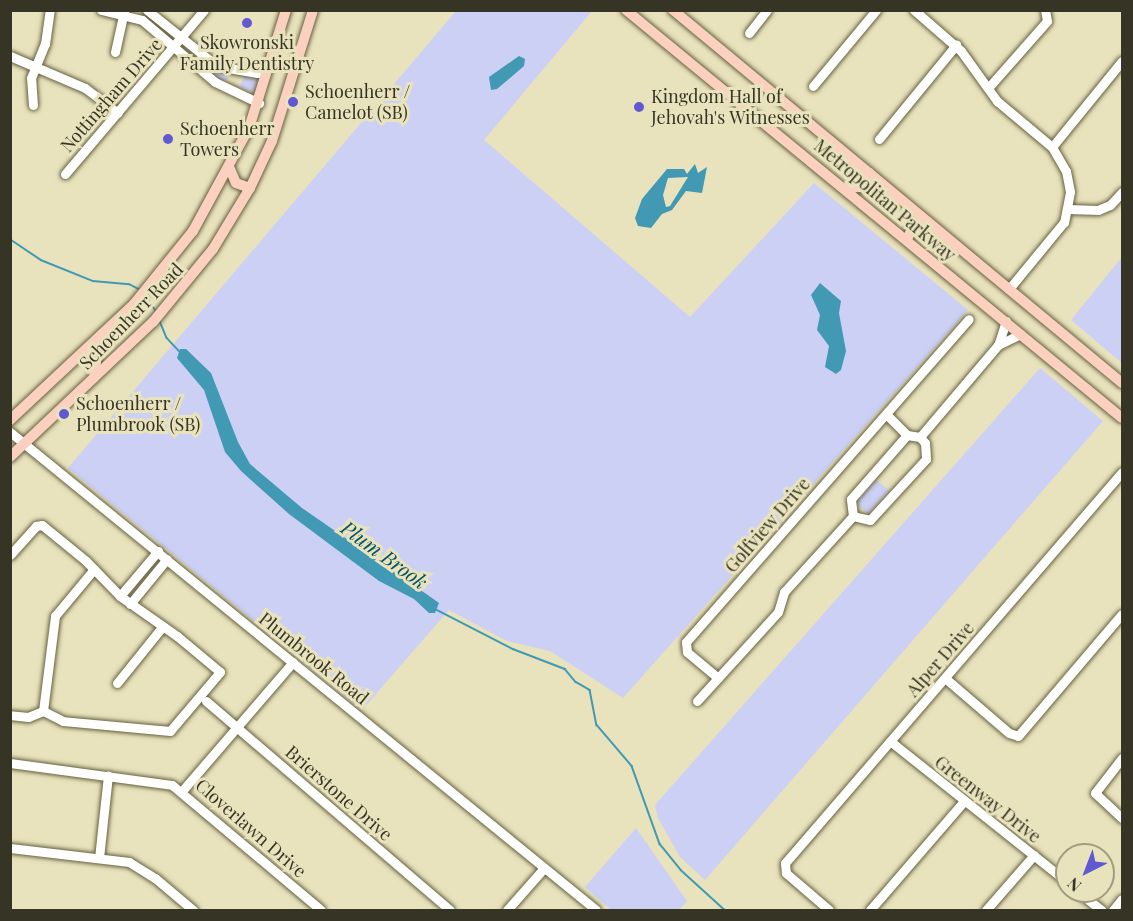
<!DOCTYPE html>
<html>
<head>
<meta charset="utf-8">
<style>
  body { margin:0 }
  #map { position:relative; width:1133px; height:921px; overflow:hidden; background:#e8e3bd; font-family:"Playfair Display",serif }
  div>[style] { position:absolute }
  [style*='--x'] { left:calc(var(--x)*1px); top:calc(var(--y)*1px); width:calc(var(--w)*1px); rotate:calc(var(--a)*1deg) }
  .green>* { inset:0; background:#ccd0f5 }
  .water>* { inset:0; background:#4299b3 }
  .stream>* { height:1.5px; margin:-0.75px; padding:0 0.75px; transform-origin:0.75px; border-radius:0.75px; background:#4299b3 }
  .roads { filter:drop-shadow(0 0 2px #66613f) drop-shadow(0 0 2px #66613f) }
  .minor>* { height:9px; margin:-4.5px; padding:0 4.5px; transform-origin:4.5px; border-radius:4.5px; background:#fff }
  .major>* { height:10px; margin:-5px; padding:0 5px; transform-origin:5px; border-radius:5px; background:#fbd0bf }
  .dots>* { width:16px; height:16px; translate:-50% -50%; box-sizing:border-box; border:3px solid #e8e3bd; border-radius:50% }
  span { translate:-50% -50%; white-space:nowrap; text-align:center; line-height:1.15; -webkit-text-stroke:6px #e8e3bd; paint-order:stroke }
  .poi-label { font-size:18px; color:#363425 }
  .left { translate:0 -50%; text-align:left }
  .street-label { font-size:18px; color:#363425 }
  .water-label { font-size:20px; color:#035164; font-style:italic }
  .frame { position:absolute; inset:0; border:12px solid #363425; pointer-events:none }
  .north { position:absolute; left:1055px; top:843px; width:60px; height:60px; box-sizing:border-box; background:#e8e3bd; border:2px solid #a19d80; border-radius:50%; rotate:222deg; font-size:16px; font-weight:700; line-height:24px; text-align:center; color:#363425 }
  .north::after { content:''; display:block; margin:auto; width:21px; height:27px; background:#6059d2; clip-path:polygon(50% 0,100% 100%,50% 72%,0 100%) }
</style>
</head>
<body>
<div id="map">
  <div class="green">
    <div style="clip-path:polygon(456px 11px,592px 11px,484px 140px,690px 317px,814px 183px,968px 310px,623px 698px,550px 651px,507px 641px,449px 610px,362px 710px,68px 468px)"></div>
    <div style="clip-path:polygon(208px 65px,225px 73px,228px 79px,222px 82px,205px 68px)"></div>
    <div style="clip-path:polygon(244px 75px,262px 75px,257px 94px,240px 87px)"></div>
    <div style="clip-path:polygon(1122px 257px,1122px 363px,1071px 320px)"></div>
    <div style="clip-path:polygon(1040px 368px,1103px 421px,705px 880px,680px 857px,658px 818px,655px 805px)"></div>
    <div style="clip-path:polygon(876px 480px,889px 490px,868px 514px,856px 503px)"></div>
    <div style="clip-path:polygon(636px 828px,687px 901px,679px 910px,611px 910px,585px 887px)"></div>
  </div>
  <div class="water">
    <div style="clip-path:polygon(519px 56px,525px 59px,524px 66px,497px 89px,491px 90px,489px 77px)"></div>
    <div style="clip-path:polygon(evenodd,695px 164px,698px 173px,707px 167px,702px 193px,686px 191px,672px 210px,662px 214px,651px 228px,638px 226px,635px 218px,642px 199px,667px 169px,684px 169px,687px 174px,695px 164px,688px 177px,670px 206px,666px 207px,663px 195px,668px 178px,688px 177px)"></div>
    <div style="clip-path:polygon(820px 283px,841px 301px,839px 313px,846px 351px,841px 370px,836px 374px,825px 367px,829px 346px,817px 330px,820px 315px,811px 295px)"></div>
    <div style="clip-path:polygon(180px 349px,186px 349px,211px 373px,238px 442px,250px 464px,302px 508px,432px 598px,439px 603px,435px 613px,429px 613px,414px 599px,379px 581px,289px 514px,241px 471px,225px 452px,204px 390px,177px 358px)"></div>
  </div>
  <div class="stream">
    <div style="--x:10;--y:239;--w:37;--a:34"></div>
    <div style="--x:41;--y:260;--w:56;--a:22"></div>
    <div style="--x:93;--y:281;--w:36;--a:5"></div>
    <div style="--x:129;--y:284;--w:13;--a:27"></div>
    <div style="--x:146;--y:295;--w:19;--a:58"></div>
    <div style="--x:160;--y:321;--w:18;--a:68"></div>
    <div style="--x:167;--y:338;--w:19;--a:47"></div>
    <div style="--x:435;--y:609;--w:88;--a:27.1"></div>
    <div style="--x:513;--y:649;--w:56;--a:21"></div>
    <div style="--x:565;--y:669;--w:17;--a:50"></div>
    <div style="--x:576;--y:682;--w:16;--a:30"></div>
    <div style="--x:590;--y:690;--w:36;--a:79"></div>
    <div style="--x:597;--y:725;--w:54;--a:49.5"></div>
    <div style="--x:632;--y:766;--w:83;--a:70.3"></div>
    <div style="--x:660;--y:844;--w:33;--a:51"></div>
    <div style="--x:681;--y:870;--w:59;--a:42.3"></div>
  </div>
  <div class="roads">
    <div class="minor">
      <div style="--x:101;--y:10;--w:42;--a:13.7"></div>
      <div style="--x:142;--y:20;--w:96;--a:40.3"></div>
      <div style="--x:215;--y:82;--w:49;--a:25.5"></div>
      <div style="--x:147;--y:10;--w:90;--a:38.7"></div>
      <div style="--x:217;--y:66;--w:41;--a:9.9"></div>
      <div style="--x:257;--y:73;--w:14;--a:-30"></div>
      <div style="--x:914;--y:10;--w:62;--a:41.1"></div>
      <div style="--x:961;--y:51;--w:62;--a:54.2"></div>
      <div style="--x:997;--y:101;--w:72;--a:39.9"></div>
      <div style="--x:1052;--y:147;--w:28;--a:60"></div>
      <div style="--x:1066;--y:171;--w:21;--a:79"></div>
      <div style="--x:1070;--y:192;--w:31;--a:101"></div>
      <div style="--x:1064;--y:222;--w:87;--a:129.4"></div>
      <div style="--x:749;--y:33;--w:29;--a:-52"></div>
      <div style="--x:115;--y:52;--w:42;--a:-77.6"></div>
      <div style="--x:10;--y:56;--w:82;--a:23.1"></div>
      <div style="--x:85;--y:88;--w:41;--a:37.1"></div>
      <div style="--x:813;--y:86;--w:99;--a:-50.3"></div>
      <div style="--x:988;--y:88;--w:89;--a:-48.6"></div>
      <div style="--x:1047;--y:21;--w:11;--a:-100"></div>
      <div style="--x:33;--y:105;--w:27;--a:-94"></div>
      <div style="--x:31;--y:78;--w:37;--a:-68"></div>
      <div style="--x:45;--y:44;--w:34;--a:-82"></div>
      <div style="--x:879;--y:139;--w:122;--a:-50.7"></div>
      <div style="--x:1052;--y:147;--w:111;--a:-50.9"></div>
      <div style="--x:65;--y:174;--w:215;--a:-49.7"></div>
      <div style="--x:1068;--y:209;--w:30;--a:2"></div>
      <div style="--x:1098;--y:210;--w:13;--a:-23"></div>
      <div style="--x:1110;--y:205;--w:18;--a:-47"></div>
      <div style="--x:1006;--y:321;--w:25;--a:108"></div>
      <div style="--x:998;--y:345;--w:25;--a:-26"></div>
      <div style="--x:886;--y:414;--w:30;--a:45"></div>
      <div style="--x:10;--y:432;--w:756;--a:39.2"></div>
      <div style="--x:907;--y:435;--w:13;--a:9"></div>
      <div style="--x:920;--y:437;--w:8;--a:50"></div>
      <div style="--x:925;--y:443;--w:16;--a:86"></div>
      <div style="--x:926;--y:459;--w:83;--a:132.6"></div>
      <div style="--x:870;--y:520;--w:17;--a:-167"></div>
      <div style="--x:853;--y:516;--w:17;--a:-97"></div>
      <div style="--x:851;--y:499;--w:85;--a:-48.8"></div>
      <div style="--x:920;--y:437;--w:121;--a:-49.7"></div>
      <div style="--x:10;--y:555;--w:39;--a:-48"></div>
      <div style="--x:36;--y:526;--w:6;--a:-9"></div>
      <div style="--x:42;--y:525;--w:57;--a:39.3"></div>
      <div style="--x:86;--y:561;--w:49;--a:45.8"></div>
      <div style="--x:120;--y:596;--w:70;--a:35.1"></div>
      <div style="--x:177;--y:636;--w:56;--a:39.9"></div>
      <div style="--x:220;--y:672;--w:77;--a:130.3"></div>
      <div style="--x:170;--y:731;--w:107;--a:-174.7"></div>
      <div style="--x:63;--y:721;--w:22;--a:-153"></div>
      <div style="--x:43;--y:711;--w:16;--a:158"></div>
      <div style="--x:28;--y:717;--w:18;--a:-174"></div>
      <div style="--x:120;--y:596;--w:59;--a:-49.8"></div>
      <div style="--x:130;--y:604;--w:58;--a:-50.6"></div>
      <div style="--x:718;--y:678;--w:40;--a:-140"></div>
      <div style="--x:687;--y:652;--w:10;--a:-96"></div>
      <div style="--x:686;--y:642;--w:429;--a:-48.8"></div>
      <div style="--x:945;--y:678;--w:84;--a:40.7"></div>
      <div style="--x:1009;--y:733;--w:9;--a:18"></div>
      <div style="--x:1018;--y:736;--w:160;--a:-49.6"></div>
      <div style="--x:117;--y:683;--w:73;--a:-51.1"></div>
      <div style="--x:206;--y:701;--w:321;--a:40.6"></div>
      <div style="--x:697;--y:701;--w:120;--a:-47.7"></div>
      <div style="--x:778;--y:612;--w:21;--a:-73"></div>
      <div style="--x:784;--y:592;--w:103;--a:-47.8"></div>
      <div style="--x:43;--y:711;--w:96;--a:-82.8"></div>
      <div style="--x:55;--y:616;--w:61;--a:-50.3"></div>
      <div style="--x:890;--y:741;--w:226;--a:38.5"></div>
      <div style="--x:1122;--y:758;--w:44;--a:127.6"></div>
      <div style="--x:1095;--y:793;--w:37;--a:43"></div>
      <div style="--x:10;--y:763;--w:163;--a:7.7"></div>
      <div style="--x:172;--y:785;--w:194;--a:40"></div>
      <div style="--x:182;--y:791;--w:170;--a:-49.3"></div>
      <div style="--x:10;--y:848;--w:120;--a:6.7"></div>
      <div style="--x:129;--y:862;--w:31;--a:32"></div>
      <div style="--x:155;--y:878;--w:50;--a:40.1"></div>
      <div style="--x:99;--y:858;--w:83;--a:-83.8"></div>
      <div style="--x:1077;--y:891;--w:31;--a:38"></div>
      <div style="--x:507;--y:910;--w:56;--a:-48.6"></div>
      <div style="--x:829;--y:910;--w:57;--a:-139.3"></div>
      <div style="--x:786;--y:873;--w:10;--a:-96"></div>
      <div style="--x:785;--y:863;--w:516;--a:-49.24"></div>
      <div style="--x:870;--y:910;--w:144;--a:-49.2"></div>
      <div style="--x:986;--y:910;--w:73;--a:-48.9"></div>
      <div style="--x:1113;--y:910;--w:14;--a:-51"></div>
    </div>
    <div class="major">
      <div style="--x:626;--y:10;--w:642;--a:39.44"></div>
      <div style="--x:673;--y:10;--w:584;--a:39.72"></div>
      <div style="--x:230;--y:169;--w:15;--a:67"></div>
      <div style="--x:236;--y:183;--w:15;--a:20"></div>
      <div style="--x:845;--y:188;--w:15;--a:-4"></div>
      <div style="--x:860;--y:187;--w:17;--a:-57"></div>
      <div style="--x:907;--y:239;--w:16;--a:-63"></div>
      <div style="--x:914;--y:225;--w:16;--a:-4"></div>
      <div style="--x:85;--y:351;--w:15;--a:42"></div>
      <div style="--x:96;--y:361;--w:17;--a:97"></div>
      <div style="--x:10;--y:420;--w:170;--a:-43.1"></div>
      <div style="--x:134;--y:304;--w:94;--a:-51.1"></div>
      <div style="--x:193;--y:231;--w:117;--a:-61.5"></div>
      <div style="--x:249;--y:128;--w:124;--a:-72.6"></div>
      <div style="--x:10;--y:457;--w:197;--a:-43.4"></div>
      <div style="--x:153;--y:322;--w:94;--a:-50.6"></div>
      <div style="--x:213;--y:249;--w:71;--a:-58.8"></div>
      <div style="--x:250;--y:188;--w:52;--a:-64.9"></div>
      <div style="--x:272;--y:141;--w:137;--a:-72.6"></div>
    </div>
  </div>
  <div class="dots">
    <div style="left:247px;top:23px;background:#6059d2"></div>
    <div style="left:293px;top:102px;background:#6059d2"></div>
    <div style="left:639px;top:107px;background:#6059d2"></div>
    <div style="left:168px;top:139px;background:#6059d2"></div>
    <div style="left:64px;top:414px;background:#6059d2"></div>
  </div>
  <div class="poi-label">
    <span style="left:247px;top:53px">Skowronski<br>Family Dentistry</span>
    <span class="left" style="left:305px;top:102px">Schoenherr /<br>Camelot (SB)</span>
    <span class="left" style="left:651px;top:107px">Kingdom Hall of<br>Jehovah's Witnesses</span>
    <span class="left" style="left:180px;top:139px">Schoenherr<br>Towers</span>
    <span class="left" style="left:76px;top:414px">Schoenherr /<br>Plumbrook (SB)</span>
  </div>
  <div class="street-label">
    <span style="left:111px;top:95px;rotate:-49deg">Nottingham Drive</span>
    <span style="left:885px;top:200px;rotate:40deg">Metropolitan Parkway</span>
    <span style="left:131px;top:316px;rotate:-46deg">Schoenherr Road</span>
    <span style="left:767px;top:525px;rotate:-49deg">Golfview Drive</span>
    <span style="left:314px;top:658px;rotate:39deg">Plumbrook Road</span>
    <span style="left:940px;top:659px;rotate:-49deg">Alper Drive</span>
    <span style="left:339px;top:793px;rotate:41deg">Brierstone Drive</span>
    <span style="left:988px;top:799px;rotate:38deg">Greenway Drive</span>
    <span style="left:251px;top:828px;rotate:41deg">Cloverlawn Drive</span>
  </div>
  <div class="water-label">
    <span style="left:385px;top:554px;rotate:36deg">Plum Brook</span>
  </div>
  <div class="frame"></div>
  <div class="north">N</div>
</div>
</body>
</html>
